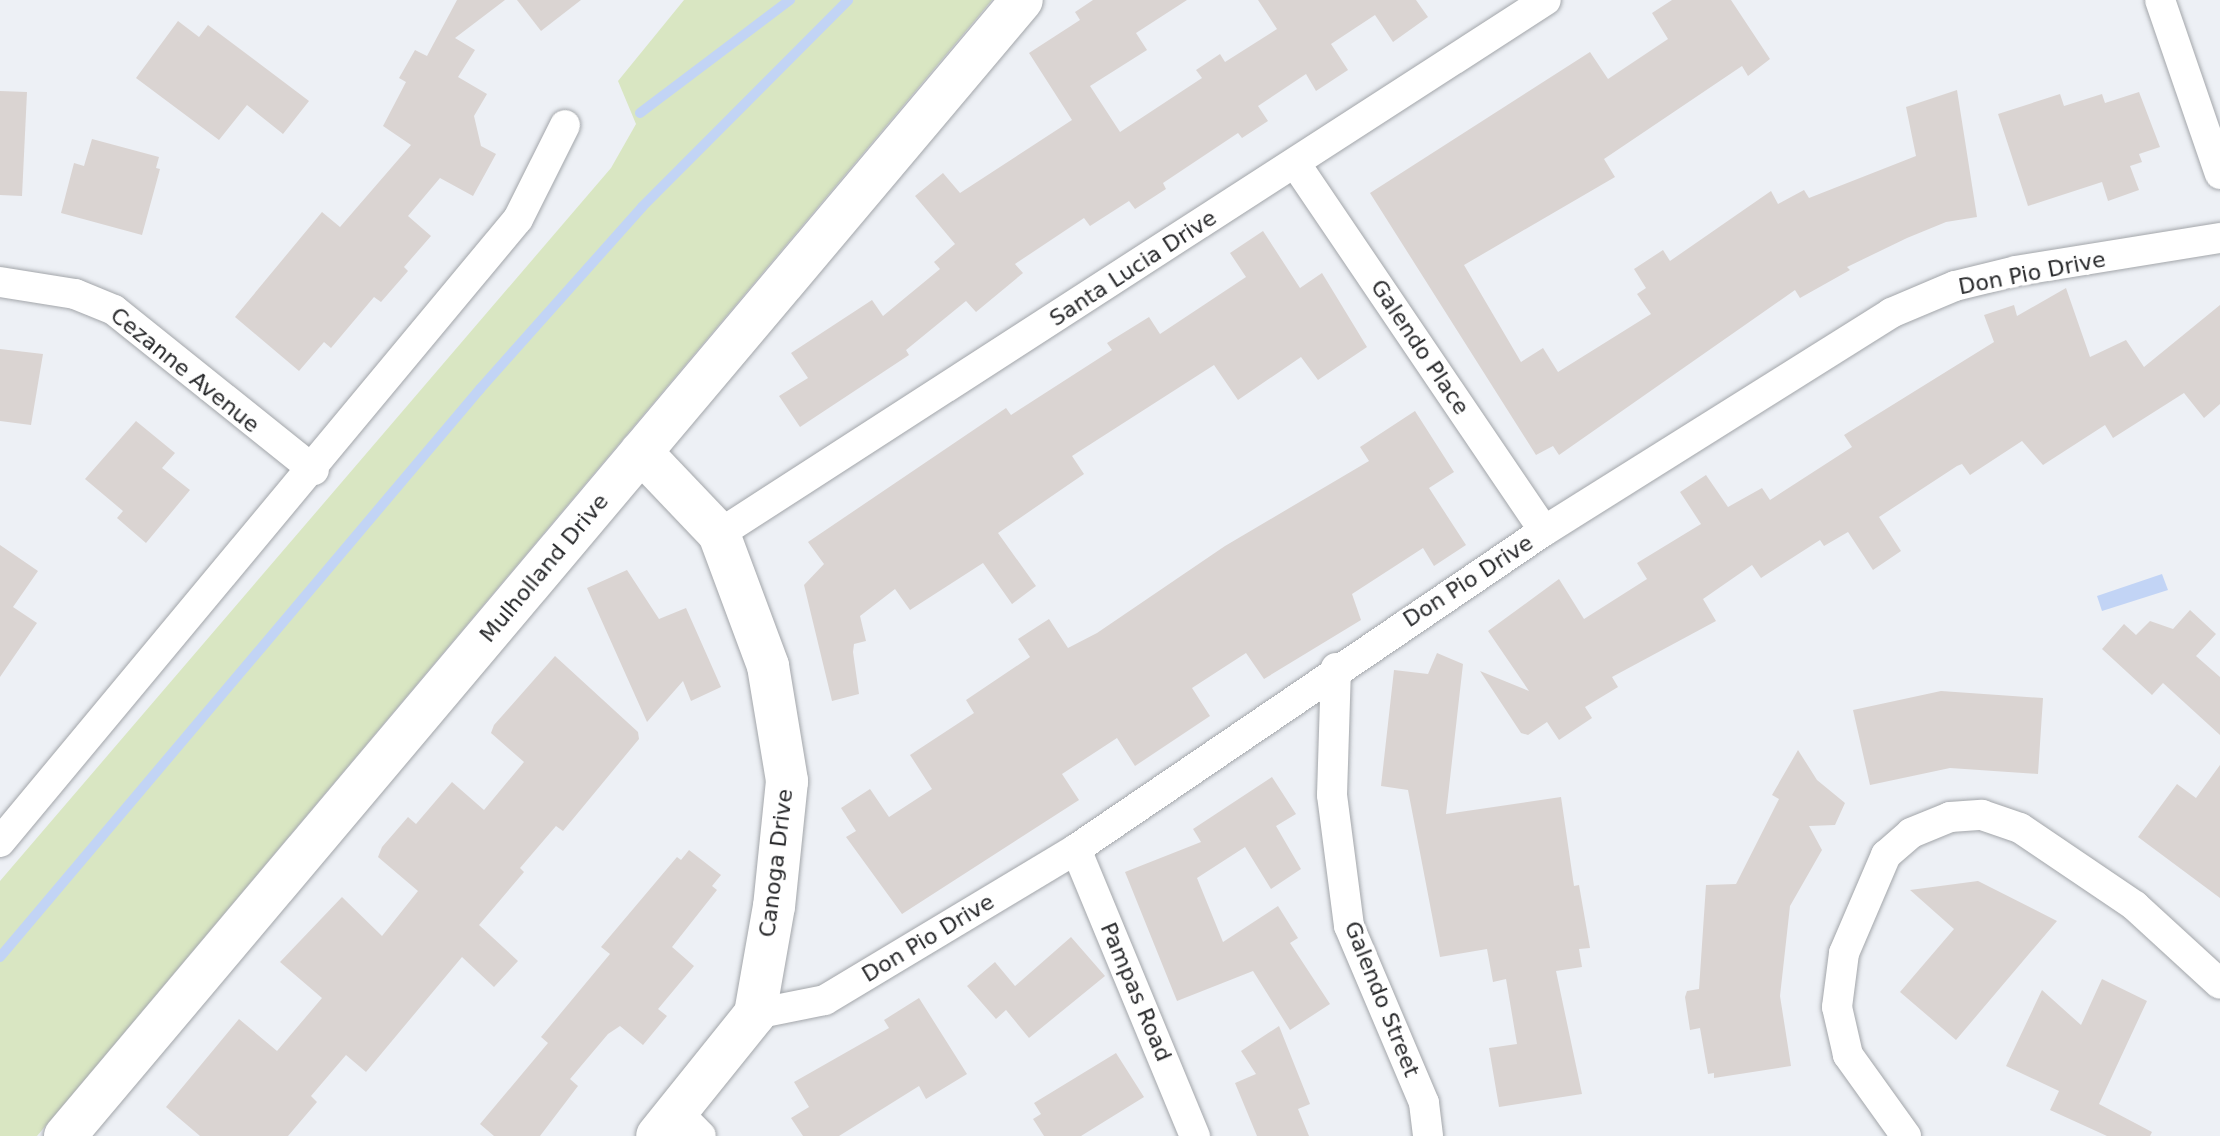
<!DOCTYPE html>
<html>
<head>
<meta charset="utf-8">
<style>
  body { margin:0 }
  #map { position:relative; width:2220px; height:1136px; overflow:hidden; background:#edf0f5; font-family:"DejaVu Sans",sans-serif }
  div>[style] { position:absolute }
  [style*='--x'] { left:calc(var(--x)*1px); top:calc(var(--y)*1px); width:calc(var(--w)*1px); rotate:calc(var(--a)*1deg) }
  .green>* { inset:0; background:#d9e6c2 }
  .water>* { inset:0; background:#c2d4f5 }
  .stream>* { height:10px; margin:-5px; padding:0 5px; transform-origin:5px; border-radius:5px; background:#c2d4f5 }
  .building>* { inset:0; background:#dad4d2 }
  .roads { filter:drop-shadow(0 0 2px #a3a6aa) drop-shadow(0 0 2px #a3a6aa) }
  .street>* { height:30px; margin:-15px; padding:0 15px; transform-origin:15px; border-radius:15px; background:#fff }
  .secondary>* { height:42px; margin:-21px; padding:0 21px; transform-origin:21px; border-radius:21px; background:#fff }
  span { translate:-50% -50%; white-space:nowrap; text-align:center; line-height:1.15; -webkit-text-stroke:7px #fff; paint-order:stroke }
  .street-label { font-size:22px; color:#28292b }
</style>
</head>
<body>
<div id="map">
  <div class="green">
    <div style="clip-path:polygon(684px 0,992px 0,37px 1136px,0 1136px,0 881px,611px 168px,636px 124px,618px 81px)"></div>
  </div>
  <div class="water">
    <div style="clip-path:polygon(2162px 574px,2168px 590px,2102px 611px,2097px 596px)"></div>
  </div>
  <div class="stream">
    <div style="--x:640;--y:113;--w:188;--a:-37"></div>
    <div style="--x:0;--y:957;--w:744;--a:-49.8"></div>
    <div style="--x:480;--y:389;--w:244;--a:-48.3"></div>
    <div style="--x:642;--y:207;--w:292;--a:-45.1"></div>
  </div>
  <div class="building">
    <div style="clip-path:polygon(457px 0,505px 0,455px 38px,475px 50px,458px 77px,487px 94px,474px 116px,481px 146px,496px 154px,473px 196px,440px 178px,408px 216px,431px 236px,404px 267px,408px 271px,381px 302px,374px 297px,331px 348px,324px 342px,299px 371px,235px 317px,322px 212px,340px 227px,411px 145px,383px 126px,406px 82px,399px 78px,415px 50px,427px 56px)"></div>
    <div style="clip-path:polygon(517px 0,581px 0,541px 31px)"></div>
    <div style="clip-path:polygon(1093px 0,1187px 0,1136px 33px,1147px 50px,1090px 86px,1120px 132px,1202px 78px,1196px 70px,1220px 54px,1225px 62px,1277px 29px,1258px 0,1416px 0,1428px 17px,1393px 42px,1375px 15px,1331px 44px,1348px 70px,1316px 91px,1306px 74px,1258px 106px,1268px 121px,1242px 138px,1238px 133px,1163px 183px,1166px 189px,1135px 209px,1129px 201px,1090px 226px,1084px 218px,1015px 264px,1023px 273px,976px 312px,966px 301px,906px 350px,909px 355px,800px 427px,779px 396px,808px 378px,791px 353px,872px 300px,883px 316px,940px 269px,934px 262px,955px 244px,915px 196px,943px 173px,960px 193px,1072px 120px,1029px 53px,1080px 20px,1075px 12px)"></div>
    <div style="clip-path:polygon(1672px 0,1731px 0,1770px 59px,1748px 76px,1742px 66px,1604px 159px,1615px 177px,1464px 265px,1521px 362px,1543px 348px,1558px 372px,1651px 314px,1637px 294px,1646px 288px,1634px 269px,1663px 250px,1670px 261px,1771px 191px,1778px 204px,1804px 190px,1809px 198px,1916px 156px,1906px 107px,1957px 90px,1977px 217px,1946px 222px,1907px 238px,1847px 267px,1850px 270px,1800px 298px,1795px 290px,1559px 455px,1553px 446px,1536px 455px,1370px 193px,1590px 52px,1608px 79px,1668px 39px,1652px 13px)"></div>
    <div style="clip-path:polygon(178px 21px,199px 37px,208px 25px,309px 101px,283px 134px,247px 105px,219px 140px,136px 78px)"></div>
    <div style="clip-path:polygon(0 91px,27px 92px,22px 196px,0 195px)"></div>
    <div style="clip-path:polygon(2139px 92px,2160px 147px,2139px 154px,2142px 162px,2130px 166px,2139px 190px,2108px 201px,2102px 182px,2028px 206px,1998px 114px,2060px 94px,2064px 106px,2102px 94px,2105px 103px)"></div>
    <div style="clip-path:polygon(92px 139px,159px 157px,156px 168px,160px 169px,142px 235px,61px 213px,74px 163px,84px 166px)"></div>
    <div style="clip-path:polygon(1263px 231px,1300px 288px,1322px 273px,1367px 347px,1318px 380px,1301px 357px,1238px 400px,1214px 365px,1072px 456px,1084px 474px,998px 533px,1036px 586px,1012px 604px,983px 563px,910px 610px,895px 589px,860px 616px,866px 641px,854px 644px,853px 652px,859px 694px,832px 701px,804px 585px,824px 564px,808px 542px,1006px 408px,1011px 415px,1112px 350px,1107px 343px,1149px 317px,1160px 334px,1246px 277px,1230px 253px)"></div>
    <div style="clip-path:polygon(2066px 288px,2090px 357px,2126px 340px,2144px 367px,2220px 305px,2220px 404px,2204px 418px,2184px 393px,2113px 438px,2105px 425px,2043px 465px,2022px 441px,1970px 475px,1962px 464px,1957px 466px,1879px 517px,1901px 551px,1873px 570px,1848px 532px,1824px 546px,1820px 540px,1761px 578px,1752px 565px,1703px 599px,1716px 621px,1612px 677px,1618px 687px,1585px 707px,1592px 718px,1559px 740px,1547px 722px,1528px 735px,1521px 733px,1480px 671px,1529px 691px,1488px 631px,1559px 579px,1584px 619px,1647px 579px,1637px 563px,1701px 524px,1680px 492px,1706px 475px,1728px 507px,1762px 488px,1770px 500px,1852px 447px,1844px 435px,1994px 342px,1984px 315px,2014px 305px,2017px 316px)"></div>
    <div style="clip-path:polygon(0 349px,43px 354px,31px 425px,0 421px)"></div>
    <div style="clip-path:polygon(1415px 411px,1454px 472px,1429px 488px,1466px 545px,1434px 566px,1423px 548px,1352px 594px,1361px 620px,1264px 679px,1246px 653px,1192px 688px,1210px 716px,1135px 766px,1117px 738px,1062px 774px,1079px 800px,902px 914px,846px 837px,856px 831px,841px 808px,870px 789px,889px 817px,932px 789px,910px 755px,974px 713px,966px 700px,1030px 657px,1018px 639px,1049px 619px,1068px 648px,1097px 633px,1225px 546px,1369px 461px,1360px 447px)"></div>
    <div style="clip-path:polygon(136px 421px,175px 453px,162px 468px,190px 490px,146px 543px,117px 518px,123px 511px,85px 479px)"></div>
    <div style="clip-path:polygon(0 545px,38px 571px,13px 607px,37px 623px,0 677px)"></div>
    <div style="clip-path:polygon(627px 570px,659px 619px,686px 608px,721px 687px,691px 701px,683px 681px,647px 722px,587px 588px)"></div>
    <div style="clip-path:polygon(2190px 610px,2216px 634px,2196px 656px,2220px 677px,2220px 735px,2163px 683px,2152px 695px,2102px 649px,2124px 624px,2136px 635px,2150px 621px,2173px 629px)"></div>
    <div style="clip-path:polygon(1437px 653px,1463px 664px,1446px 814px,1561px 797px,1574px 886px,1579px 885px,1590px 948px,1579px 949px,1582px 967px,1556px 971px,1582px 1094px,1499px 1107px,1489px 1048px,1517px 1044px,1506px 979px,1493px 982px,1487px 949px,1440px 957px,1408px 790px,1381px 786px,1394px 670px,1428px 674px)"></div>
    <div style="clip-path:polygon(555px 656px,638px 732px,639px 739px,563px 831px,556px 826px,520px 868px,524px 872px,479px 925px,518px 961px,494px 987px,462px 957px,366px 1072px,346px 1055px,311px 1096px,317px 1102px,288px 1136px,200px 1136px,166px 1107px,239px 1019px,277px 1051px,322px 998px,280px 962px,342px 897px,382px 936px,418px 891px,378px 857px,382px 847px,408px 817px,416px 824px,452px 782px,484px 810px,524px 762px,491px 733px,494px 725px)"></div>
    <div style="clip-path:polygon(1941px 691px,2043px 698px,2038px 774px,1950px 768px,1870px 785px,1853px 710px)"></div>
    <div style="clip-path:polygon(1798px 750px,1817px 780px,1845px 803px,1835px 825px,1809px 826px,1822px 850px,1790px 906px,1780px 996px,1791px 1066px,1714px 1078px,1714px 1073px,1708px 1074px,1700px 1028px,1690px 1030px,1685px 997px,1687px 991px,1699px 989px,1706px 885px,1736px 884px,1779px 799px,1772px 795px)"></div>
    <div style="clip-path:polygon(2220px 765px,2220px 898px,2138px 837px,2177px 784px,2196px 798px)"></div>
    <div style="clip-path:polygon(1272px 777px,1296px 814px,1276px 826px,1301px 869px,1271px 889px,1245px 847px,1197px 878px,1223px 942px,1278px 906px,1298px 938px,1290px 943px,1330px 1004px,1290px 1030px,1253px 971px,1177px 1001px,1125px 872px,1201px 842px,1193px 829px)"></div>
    <div style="clip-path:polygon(689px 850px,721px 875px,712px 886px,717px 890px,672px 947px,694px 966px,658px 1009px,667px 1016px,643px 1045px,620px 1026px,608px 1034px,570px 1079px,578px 1086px,540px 1136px,494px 1136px,480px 1124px,548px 1043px,541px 1037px,610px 954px,601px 947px,677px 857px,681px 860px)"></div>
    <div style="clip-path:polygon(1978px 881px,2057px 921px,1956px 1040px,1900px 992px,1954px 929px,1910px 890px)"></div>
    <div style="clip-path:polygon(1071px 937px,1105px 976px,1029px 1038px,1006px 1010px,996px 1019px,967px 986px,995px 962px,1015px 986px)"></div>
    <div style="clip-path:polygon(2102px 979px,2147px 1001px,2099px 1104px,2152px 1132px,2150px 1136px,2107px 1136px,2050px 1110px,2059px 1091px,2006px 1066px,2042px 990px,2081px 1025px)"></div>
    <div style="clip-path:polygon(919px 998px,967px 1074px,926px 1099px,919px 1086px,839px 1136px,803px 1136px,791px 1118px,809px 1107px,794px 1082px,889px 1028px,884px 1020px)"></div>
    <div style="clip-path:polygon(1279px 1026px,1310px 1104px,1298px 1109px,1309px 1136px,1257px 1136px,1235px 1083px,1256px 1074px,1241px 1051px)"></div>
    <div style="clip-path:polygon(1116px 1053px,1144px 1097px,1081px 1136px,1044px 1136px,1033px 1119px,1041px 1114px,1034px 1103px)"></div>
  </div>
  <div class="roads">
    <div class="street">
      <div style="--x:2160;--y:0;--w:184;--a:71"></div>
      <div style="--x:1295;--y:163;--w:444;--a:55.9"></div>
      <div style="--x:0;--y:282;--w:76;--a:9.1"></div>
      <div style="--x:75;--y:294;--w:42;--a:22.3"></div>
      <div style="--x:114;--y:310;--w:256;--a:38.7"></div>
      <div style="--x:719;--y:534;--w:984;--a:-32.85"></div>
      <div style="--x:1336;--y:668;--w:127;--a:91.8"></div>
      <div style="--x:1332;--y:795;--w:132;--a:82.6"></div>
      <div style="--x:1349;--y:926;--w:192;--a:67"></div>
      <div style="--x:1424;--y:1103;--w:33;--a:83"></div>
      <div style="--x:0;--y:842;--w:810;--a:-50.26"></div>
      <div style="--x:518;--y:219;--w:105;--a:-63.4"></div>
      <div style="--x:1076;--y:849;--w:311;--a:67.5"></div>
      <div style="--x:755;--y:1014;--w:71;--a:-11.3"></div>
      <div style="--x:825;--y:1000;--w:293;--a:-31"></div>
      <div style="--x:1076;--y:849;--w:566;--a:-34.2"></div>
      <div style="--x:1544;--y:531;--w:410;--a:-32.1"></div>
      <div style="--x:1891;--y:313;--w:69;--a:-22.9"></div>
      <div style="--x:1955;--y:286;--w:63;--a:-13.8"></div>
      <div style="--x:2016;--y:271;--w:207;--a:-9.2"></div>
      <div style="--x:676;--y:1111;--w:35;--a:45"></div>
      <div style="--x:1906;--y:1136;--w:100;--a:-125.6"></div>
      <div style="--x:1848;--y:1055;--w:49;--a:-102.9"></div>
      <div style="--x:1837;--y:1007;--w:54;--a:-82.6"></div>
      <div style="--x:1844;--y:953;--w:107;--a:-66.8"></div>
      <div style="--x:1886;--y:855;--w:33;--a:-41"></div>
      <div style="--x:1911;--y:833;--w:42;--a:-22.3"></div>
      <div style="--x:1950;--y:817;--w:32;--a:-4"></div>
      <div style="--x:1982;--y:815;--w:40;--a:18.9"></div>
      <div style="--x:2020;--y:828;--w:139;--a:34.1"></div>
      <div style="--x:2135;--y:906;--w:115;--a:42.5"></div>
    </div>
    <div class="secondary">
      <div style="--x:641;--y:452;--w:113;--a:46.4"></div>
      <div style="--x:719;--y:534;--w:141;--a:69.6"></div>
      <div style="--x:768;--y:666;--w:117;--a:80.6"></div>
      <div style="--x:787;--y:781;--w:126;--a:95.9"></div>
      <div style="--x:774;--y:906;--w:110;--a:100"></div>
      <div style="--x:755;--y:1014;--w:156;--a:128.8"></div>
      <div style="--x:65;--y:1136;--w:1485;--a:-49.89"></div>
    </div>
  </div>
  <div class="street-label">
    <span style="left:1133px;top:268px;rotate:-33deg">Santa Lucia Drive</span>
    <span style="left:2032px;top:273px;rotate:-11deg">Don Pio Drive</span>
    <span style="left:1420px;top:347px;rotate:56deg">Galendo Place</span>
    <span style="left:185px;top:370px;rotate:39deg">Cezanne Avenue</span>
    <span style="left:544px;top:568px;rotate:-50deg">Mulholland Drive</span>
    <span style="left:1468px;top:581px;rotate:-33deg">Don Pio Drive</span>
    <span style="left:776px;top:863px;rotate:-83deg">Canoga Drive</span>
    <span style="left:928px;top:938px;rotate:-31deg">Don Pio Drive</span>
    <span style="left:1136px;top:992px;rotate:67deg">Pampas Road</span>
    <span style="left:1382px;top:999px;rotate:68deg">Galendo Street</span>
  </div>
</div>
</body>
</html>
